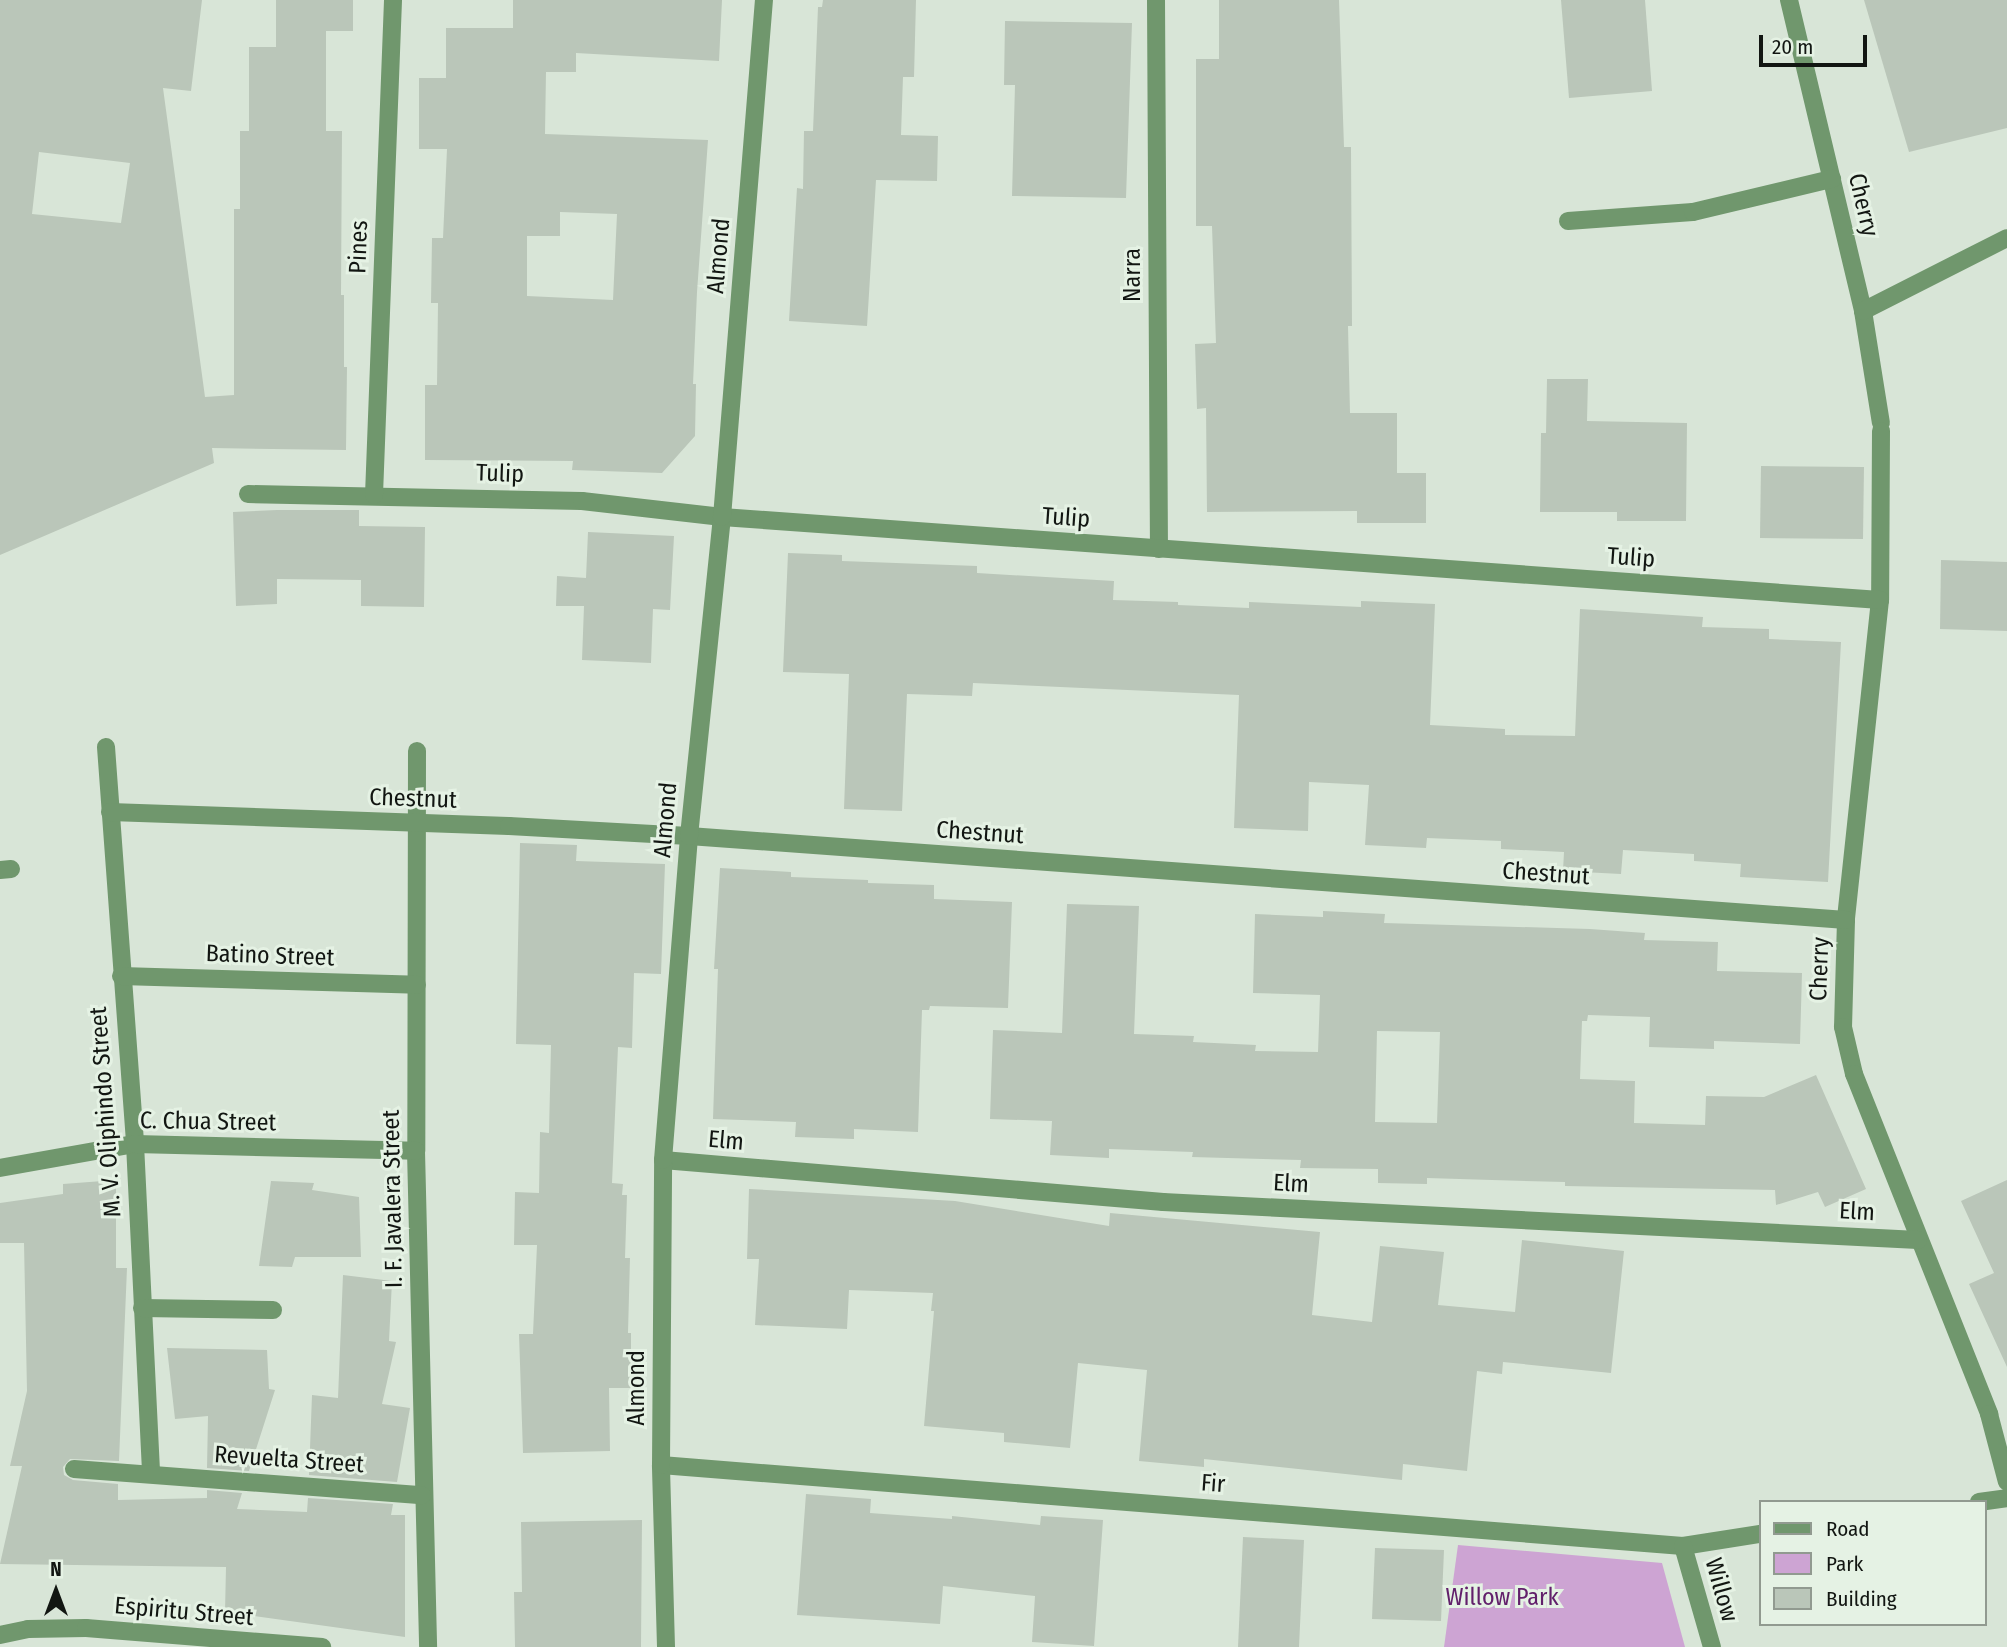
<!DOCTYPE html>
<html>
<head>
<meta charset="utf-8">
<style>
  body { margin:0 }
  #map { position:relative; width:2007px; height:1647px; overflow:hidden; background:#d8e5d7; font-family:"Fira Sans Condensed",sans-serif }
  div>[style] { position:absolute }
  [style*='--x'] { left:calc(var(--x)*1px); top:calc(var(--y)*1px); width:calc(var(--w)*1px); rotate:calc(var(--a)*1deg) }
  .green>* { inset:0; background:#cda4d3 }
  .building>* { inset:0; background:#bac6b9 }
  .minor>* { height:18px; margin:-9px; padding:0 9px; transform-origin:9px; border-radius:9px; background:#70976d }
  span { translate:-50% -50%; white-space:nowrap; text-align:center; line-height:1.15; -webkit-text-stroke:6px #e5f2e4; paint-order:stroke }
  .street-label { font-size:24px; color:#121612 }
  .park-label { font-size:24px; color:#62206b }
  .legend { position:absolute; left:1759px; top:1500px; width:228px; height:126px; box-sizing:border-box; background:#e5f2e4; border:2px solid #919a90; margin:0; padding:9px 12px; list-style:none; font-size:21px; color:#121612 }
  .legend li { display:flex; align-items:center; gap:14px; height:35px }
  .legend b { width:35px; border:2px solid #919a90 }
  .north { position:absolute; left:21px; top:1556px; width:70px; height:70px; -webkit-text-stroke:5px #e5f2e4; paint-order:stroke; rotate:0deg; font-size:19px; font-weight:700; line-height:28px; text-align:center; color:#121612 }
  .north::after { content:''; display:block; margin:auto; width:24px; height:32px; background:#121612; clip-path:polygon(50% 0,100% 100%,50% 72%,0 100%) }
  .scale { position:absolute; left:1759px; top:35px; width:108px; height:32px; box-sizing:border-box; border:4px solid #121612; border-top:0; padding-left:9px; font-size:21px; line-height:24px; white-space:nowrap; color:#121612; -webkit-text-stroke:5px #e5f2e4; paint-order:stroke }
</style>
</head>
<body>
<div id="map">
  <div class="green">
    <div style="clip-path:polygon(1458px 1545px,1662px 1563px,1685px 1647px,1444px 1647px)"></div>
  </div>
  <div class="building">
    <div style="clip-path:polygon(evenodd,0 0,202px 0,191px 91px,163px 88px,205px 397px,234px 395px,234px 209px,240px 209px,240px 131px,249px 131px,249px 47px,276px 47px,276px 0,353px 0,353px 31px,326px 31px,326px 131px,342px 131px,341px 295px,344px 295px,344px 367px,347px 367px,346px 450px,212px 448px,214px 463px,0 555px,0 0,39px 152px,130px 163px,121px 223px,32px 214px,39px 152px)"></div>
    <div style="clip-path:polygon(evenodd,513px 0,722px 0,719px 61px,576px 53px,576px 72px,546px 72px,545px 134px,708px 140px,697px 292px,693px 384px,696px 384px,695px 436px,662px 473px,572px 470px,573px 461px,425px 460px,425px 385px,437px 385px,438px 303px,431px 303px,432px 238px,443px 238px,447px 149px,419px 149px,419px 78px,446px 78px,446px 28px,513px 28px,513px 0,560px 212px,617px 214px,613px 300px,527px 296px,527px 236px,560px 236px,560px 212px)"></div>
    <div style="clip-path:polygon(823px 0,916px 0,914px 77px,903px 77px,901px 135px,938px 136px,937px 181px,876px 180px,867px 326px,789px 321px,797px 188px,803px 189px,804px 131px,813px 131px,818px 7px,822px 7px)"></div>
    <div style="clip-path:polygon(1219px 0,1339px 0,1344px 147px,1351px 147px,1352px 326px,1348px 326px,1350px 413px,1397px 413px,1397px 473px,1426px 473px,1426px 523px,1357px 523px,1357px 511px,1207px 512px,1206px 408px,1197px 409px,1195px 344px,1216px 343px,1212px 226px,1196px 226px,1196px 59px,1219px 59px)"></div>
    <div style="clip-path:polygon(1561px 0,1645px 0,1652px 91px,1569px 98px)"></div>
    <div style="clip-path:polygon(1864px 0,2007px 0,2007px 128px,1909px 152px)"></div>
    <div style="clip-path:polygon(1005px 21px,1132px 23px,1126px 198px,1012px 196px,1015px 85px,1004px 85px)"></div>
    <div style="clip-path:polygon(1547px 379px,1588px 379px,1587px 421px,1687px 423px,1686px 521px,1617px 521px,1617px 512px,1540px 512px,1541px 433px,1546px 433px)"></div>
    <div style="clip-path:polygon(1761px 466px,1864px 467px,1863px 539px,1760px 538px)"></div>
    <div style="clip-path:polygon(277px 510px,359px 510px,359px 526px,425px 527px,424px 607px,361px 606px,361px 580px,277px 579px,277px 604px,236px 606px,233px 512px)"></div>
    <div style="clip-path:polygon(588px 532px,674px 536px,670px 610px,653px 609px,651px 663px,582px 660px,584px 606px,556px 606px,557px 576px,586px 578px)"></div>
    <div style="clip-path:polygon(788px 553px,842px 555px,842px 561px,977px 566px,977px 573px,1114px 581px,1113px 600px,1178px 602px,1178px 605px,1249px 608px,1249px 602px,1361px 607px,1361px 601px,1435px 604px,1430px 725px,1505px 729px,1505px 735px,1575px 736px,1580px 609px,1703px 617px,1702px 627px,1769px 629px,1769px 639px,1841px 642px,1828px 882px,1740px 877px,1741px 864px,1694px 861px,1694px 854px,1623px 850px,1621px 874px,1563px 871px,1564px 852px,1501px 849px,1501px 841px,1427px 838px,1426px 848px,1365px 845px,1369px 785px,1309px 782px,1308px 831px,1234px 828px,1239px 695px,973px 683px,972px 696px,907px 694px,902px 811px,844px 809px,849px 674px,783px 672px)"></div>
    <div style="clip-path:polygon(1941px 560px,2007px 562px,2007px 631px,1940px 629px)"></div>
    <div style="clip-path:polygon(520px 843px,577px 845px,576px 861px,665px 864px,661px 974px,634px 973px,632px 1048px,618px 1047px,612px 1183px,623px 1184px,622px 1195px,627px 1195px,625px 1258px,630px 1258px,628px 1333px,631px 1333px,631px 1388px,609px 1388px,610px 1451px,523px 1453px,519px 1334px,533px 1334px,537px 1245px,514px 1245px,515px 1192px,539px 1193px,540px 1132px,549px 1133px,551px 1045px,516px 1044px)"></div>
    <div style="clip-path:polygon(720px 868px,791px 872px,791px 877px,868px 880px,868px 883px,934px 885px,934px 899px,1012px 902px,1008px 1008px,930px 1006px,929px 1010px,922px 1010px,918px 1132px,854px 1129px,854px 1139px,795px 1137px,796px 1122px,713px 1119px,718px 969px,714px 969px)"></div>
    <div style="clip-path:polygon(evenodd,1067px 904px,1139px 906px,1134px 1034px,1194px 1036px,1193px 1042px,1256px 1045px,1255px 1051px,1318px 1052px,1320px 995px,1253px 993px,1255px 914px,1323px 917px,1323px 911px,1385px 914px,1384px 923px,1590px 929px,1645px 933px,1644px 940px,1718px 942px,1717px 971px,1802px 973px,1800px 1044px,1714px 1041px,1714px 1049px,1649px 1047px,1650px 1017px,1588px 1015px,1587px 1021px,1582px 1021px,1580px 1079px,1635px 1081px,1634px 1123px,1705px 1125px,1706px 1096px,1764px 1097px,1816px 1075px,1866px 1189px,1825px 1207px,1818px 1192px,1776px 1205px,1775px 1190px,1565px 1186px,1565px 1182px,1492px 1180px,1427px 1178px,1427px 1184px,1378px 1183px,1378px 1169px,1300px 1168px,1301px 1160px,1192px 1157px,1193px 1152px,1109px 1149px,1109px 1158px,1050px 1155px,1052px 1121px,990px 1119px,993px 1030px,1062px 1033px,1067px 904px,1377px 1031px,1440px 1032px,1437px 1123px,1375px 1122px,1377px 1031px)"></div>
    <div style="clip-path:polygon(116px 1180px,116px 1268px,127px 1268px,119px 1461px,70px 1459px,63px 1467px,64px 1475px,73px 1480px,118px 1484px,118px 1500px,207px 1498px,207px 1490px,242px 1493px,237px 1509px,307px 1512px,308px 1498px,393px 1504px,391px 1515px,405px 1515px,405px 1637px,225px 1612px,226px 1567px,0 1564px,22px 1466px,10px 1466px,27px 1391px,24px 1243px,0 1243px,0 1203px,63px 1194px,63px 1184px)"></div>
    <div style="clip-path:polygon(2007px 1180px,2007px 1367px,1969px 1284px,1994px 1273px,1961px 1201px)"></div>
    <div style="clip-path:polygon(271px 1181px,314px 1183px,312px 1190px,359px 1197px,361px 1257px,295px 1257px,292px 1267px,259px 1266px)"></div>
    <div style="clip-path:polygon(749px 1189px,955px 1201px,1109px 1226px,1110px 1213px,1320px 1232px,1312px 1315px,1372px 1322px,1380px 1246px,1444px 1252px,1438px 1305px,1515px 1312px,1522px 1240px,1624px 1251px,1611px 1373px,1503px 1362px,1502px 1374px,1477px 1371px,1467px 1471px,1403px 1464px,1402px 1480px,1204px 1459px,1204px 1467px,1139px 1461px,1147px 1370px,1078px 1363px,1070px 1448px,1004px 1442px,1004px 1433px,924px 1426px,934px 1311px,931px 1311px,933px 1293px,849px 1290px,847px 1329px,755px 1325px,759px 1259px,747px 1259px)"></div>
    <div style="clip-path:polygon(343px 1275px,392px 1281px,389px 1341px,396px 1342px,382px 1404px,410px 1408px,397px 1482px,309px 1475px,312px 1395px,338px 1398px)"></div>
    <div style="clip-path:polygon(167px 1348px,267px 1350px,269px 1389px,275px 1390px,249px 1471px,207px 1468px,208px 1416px,175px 1419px)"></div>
    <div style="clip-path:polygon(806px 1494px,871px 1499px,870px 1513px,952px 1519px,952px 1516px,1040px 1525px,1041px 1516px,1103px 1520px,1094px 1646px,1032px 1642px,1035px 1596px,943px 1586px,940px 1624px,797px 1615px)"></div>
    <div style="clip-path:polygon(642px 1520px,641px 1647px,515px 1647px,514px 1592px,522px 1592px,521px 1522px)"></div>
    <div style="clip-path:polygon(1243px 1537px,1304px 1540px,1299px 1647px,1238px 1647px)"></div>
    <div style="clip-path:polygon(1375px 1548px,1444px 1550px,1441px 1621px,1372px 1619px)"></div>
  </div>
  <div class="minor">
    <div style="--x:1156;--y:0;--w:549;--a:89.69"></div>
    <div style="--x:1789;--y:0;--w:320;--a:76.6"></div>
    <div style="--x:1863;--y:311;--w:113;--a:80.9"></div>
    <div style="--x:1568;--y:221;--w:125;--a:-4.1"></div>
    <div style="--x:1693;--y:212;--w:143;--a:-13.4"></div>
    <div style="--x:1863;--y:311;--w:161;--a:-26.9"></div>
    <div style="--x:1881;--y:431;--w:169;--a:90.3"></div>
    <div style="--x:1880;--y:600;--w:322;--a:96.1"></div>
    <div style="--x:1846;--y:920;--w:107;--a:91.6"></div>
    <div style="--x:1843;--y:1027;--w:48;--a:76.8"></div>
    <div style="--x:1854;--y:1074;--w:366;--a:68.3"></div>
    <div style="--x:1989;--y:1414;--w:70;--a:75.2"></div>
    <div style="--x:248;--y:494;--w:334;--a:1.2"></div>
    <div style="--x:582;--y:501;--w:141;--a:6.5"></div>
    <div style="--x:722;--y:517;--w:1161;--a:4.1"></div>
    <div style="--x:374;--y:495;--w:495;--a:-87.8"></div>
    <div style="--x:106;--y:747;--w:398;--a:85.8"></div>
    <div style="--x:135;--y:1144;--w:330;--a:87.2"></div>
    <div style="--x:417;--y:751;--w:400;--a:90.1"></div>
    <div style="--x:416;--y:1151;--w:496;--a:88.6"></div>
    <div style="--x:110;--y:812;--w:399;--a:2"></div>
    <div style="--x:509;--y:826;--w:180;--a:3.2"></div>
    <div style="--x:689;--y:836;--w:1160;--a:4.15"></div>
    <div style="--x:0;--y:870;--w:11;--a:-5"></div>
    <div style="--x:121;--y:976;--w:296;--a:1.7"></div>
    <div style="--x:663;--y:1160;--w:502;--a:4.8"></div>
    <div style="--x:1163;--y:1202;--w:756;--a:2.88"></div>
    <div style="--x:0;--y:1168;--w:137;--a:-10.1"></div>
    <div style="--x:135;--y:1144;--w:281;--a:1.4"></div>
    <div style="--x:142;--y:1308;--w:131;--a:0.9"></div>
    <div style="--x:661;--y:1465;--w:1025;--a:4.53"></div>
    <div style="--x:1683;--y:1546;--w:78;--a:-8.9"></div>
    <div style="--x:74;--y:1469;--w:349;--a:4.3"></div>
    <div style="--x:1979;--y:1502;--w:28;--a:-8"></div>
    <div style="--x:1683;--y:1546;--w:105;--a:74"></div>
    <div style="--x:0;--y:1635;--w:29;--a:-12"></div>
    <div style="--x:28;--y:1629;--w:58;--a:-1"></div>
    <div style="--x:86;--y:1628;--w:237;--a:4.6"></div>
    <div style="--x:666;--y:1647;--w:182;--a:-91.6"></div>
    <div style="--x:661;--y:1465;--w:305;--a:-89.6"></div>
    <div style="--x:663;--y:1160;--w:325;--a:-85.4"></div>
    <div style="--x:689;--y:836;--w:321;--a:-84.1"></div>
    <div style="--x:722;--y:517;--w:519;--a:-85.36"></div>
  </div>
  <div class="street-label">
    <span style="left:1863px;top:205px;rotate:77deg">Cherry</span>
    <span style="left:359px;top:247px;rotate:-88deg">Pines</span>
    <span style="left:719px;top:256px;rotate:-85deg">Almond</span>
    <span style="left:1133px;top:275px;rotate:-90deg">Narra</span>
    <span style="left:500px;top:474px;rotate:2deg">Tulip</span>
    <span style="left:1066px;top:518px;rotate:4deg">Tulip</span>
    <span style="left:1631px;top:558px;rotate:4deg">Tulip</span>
    <span style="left:413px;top:799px;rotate:2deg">Chestnut</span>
    <span style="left:666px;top:820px;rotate:-85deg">Almond</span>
    <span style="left:980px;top:833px;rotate:4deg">Chestnut</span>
    <span style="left:1546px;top:874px;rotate:4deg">Chestnut</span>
    <span style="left:270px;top:956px;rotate:2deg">Batino Street</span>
    <span style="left:1820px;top:969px;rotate:-88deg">Cherry</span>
    <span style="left:106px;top:1112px;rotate:-94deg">M. V. Oliphindo Street</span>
    <span style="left:208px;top:1122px;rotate:1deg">C. Chua Street</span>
    <span style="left:726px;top:1141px;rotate:5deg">Elm</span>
    <span style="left:1291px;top:1184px;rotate:3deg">Elm</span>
    <span style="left:393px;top:1199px;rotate:-91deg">I. F. Javalera Street</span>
    <span style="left:1857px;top:1212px;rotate:3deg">Elm</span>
    <span style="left:637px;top:1388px;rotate:-90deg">Almond</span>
    <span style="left:289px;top:1460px;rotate:4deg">Revuelta Street</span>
    <span style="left:1213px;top:1484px;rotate:4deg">Fir</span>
    <span style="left:1721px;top:1590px;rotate:74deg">Willow</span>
    <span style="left:184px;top:1612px;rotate:5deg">Espiritu Street</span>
  </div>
  <div class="park-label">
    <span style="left:1502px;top:1598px">Willow Park</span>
  </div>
  <ul class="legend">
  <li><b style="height:9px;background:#70976d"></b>Road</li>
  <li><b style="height:19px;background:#cda4d3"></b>Park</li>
  <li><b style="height:19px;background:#bac6b9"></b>Building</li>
  </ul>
  <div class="north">N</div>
  <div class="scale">20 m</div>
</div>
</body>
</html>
